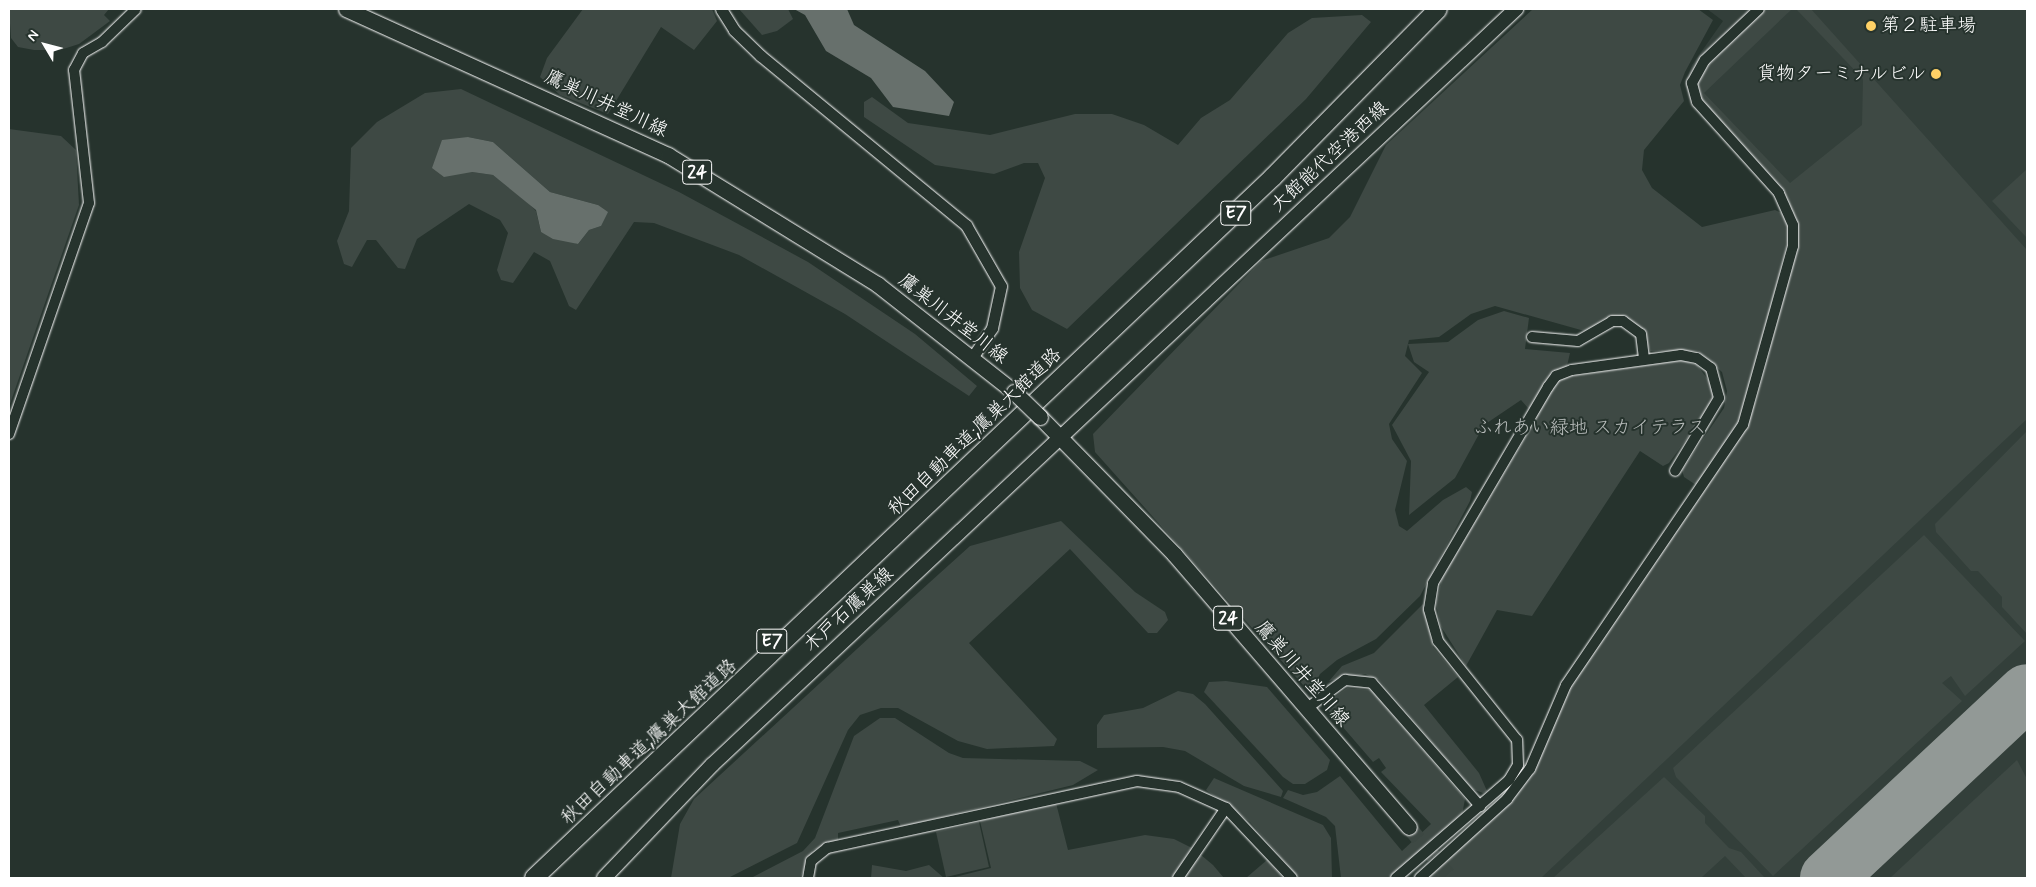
<!DOCTYPE html>
<html>
<head>
<meta charset="utf-8">
<style>
  body { margin:0 }
  #map { position:relative; width:2036px; height:887px; overflow:hidden; background:#26332d; font-family:Mynerve,"Klee One",sans-serif }
  div>[style] { position:absolute }
  [style*='--x'] { left:calc(var(--x)*1px); top:calc(var(--y)*1px); width:calc(var(--w)*1px); rotate:calc(var(--a)*1deg) }
  .built>* { inset:0; background:#333f3a }
  .green>* { inset:0; background:#3e4944 }
  .water>* { inset:0; background:#67706c }
  .runway>* { height:56px; margin:-28px; padding:0 28px; transform-origin:28px; border-radius:28px; background:#929996 }
  .primary-tunnel>* { height:15px; margin-top:-7.5px; transform-origin:0; background:repeating-linear-gradient(90deg,#3c4742 0 15px,transparent 0 23px) }
  .roads { filter:drop-shadow(0 0 1px #fff) drop-shadow(0 0 1px #fff) }
  .minor>* { height:10px; margin:-5px; padding:0 5px; transform-origin:5px; border-radius:5px; background:#26332d }
  .tertiary>* { height:11px; margin:-5.5px; padding:0 5.5px; transform-origin:5.5px; border-radius:5.5px; background:#26332d }
  .secondary>* { height:14px; margin:-7px; padding:0 7px; transform-origin:7px; border-radius:7px; background:#26332d }
  .primary>* { height:15px; margin:-7.5px; padding:0 7.5px; transform-origin:7.5px; border-radius:7.5px; background:#26332d }
  .motorway>* { height:18px; margin:-9px; padding:0 9px; transform-origin:9px; border-radius:9px; background:#26332d }
  .bridges { filter:drop-shadow(0 0 1px #fff) drop-shadow(0 0 1px #fff) }
  .primary-bridge>* { height:15px; margin:-7.5px; padding:0 7.5px; transform-origin:7.5px; border-radius:7.5px; background:#26332d }
  .dots>* { width:14px; height:14px; translate:-50% -50%; box-sizing:border-box; border:2px solid #26332d; border-radius:50% }
  span { translate:-50% -50%; white-space:nowrap; text-align:center; line-height:1.15; -webkit-text-stroke:4px #26332d; paint-order:stroke }
  .shield-label span { padding:1px 4px; background:#26332d; border:1px solid; border-radius:4px; -webkit-text-stroke-width:0 }
  .shield-label { font-size:18px; color:#fff; font-weight:700 }
  .poi-label { font-size:19px; color:#fff }
  .left { translate:0 -50%; text-align:left }
  .right { translate:-100% -50%; text-align:right }
  .street-label { font-size:19px; color:#fff }
  .park-label { font-size:19px; color:#bbbfbe }
  .frame { position:absolute; inset:0; border:10px solid #fff; pointer-events:none }
  .north { position:absolute; left:20px; top:20px; width:50px; height:50px; -webkit-text-stroke:4px #26332d; paint-order:stroke; rotate:307deg; font-size:14px; font-weight:700; line-height:20px; text-align:center; color:#fff }
  .north::after { content:''; display:block; margin:auto; width:18px; height:22px; background:#fff; clip-path:polygon(50% 0,100% 100%,50% 72%,0 100%) }
</style>
</head>
<body>
<div id="map">
  <div class="built">
    <div style="clip-path:polygon(1707px 9px,2027px 9px,2027px 878px,1430px 878px,1499px 818px,1931px 240px,1779px 198px,1691px 102px,1685px 83px,1692px 65px,1723px 21px)"></div>
  </div>
  <div class="green">
    <div style="clip-path:polygon(9px 9px,109px 9px,104px 15px,110px 21px,79px 44px,60px 50px,34px 50px,18px 47px,11px 38px)"></div>
    <div style="clip-path:polygon(583px 9px,712px 9px,717px 21px,694px 50px,661px 27px,608px 114px,560px 95px,540px 77px,547px 58px)"></div>
    <div style="clip-path:polygon(739px 9px,788px 9px,793px 19px,777px 31px,762px 35px)"></div>
    <div style="clip-path:polygon(1533px 9px,1698px 9px,1713px 20px,1685px 72px,1680px 85px,1684px 101px,1644px 150px,1642px 170px,1652px 188px,1702px 227px,1775px 210px,1786px 215px,1790px 232px,1741px 423px,1701px 481px,1696px 485px,1684px 477px,1682px 470px,1724px 408px,1727px 391px,1722px 372px,1698px 351px,1650px 351px,1643px 331px,1625px 316px,1602px 320px,1588px 332px,1495px 306px,1471px 314px,1439px 337px,1409px 340px,1405px 356px,1422px 373px,1389px 424px,1392px 439px,1407px 461px,1395px 510px,1399px 526px,1407px 531px,1443px 500px,1466px 487px,1472px 492px,1470px 501px,1420px 596px,1376px 639px,1337px 660px,1320px 674px,1315px 685px,1304px 686px,1095px 452px,1093px 434px,1261px 261px,1329px 238px,1350px 217px,1386px 145px)"></div>
    <div style="clip-path:polygon(1764px 9px,1792px 9px,1704px 93px,1790px 183px,1862px 125px,1863px 79px,1796px 9px,1811px 9px,2027px 250px,2027px 419px,1541px 878px,1425px 878px,1508px 803px,1567px 690px,1715px 475px,1756px 401px,1796px 253px,1797px 220px,1780px 190px,1701px 102px,1696px 80px,1707px 61px)"></div>
    <div style="clip-path:polygon(1362px 15px,1371px 22px,1306px 99px,1067px 329px,1032px 310px,1020px 288px,1019px 252px,1045px 178px,1038px 163px,1024px 163px,994px 174px,935px 165px,864px 117px,864px 102px,872px 97px,908px 123px,990px 135px,1075px 114px,1112px 114px,1144px 125px,1178px 145px,1201px 118px,1230px 100px,1288px 33px,1312px 18px)"></div>
    <div style="clip-path:polygon(evenodd,461px 89px,679px 192px,808px 262px,915px 334px,977px 386px,969px 396px,845px 314px,739px 255px,654px 223px,634px 222px,576px 310px,569px 306px,550px 261px,534px 252px,513px 283px,501px 280px,497px 270px,508px 233px,500px 220px,469px 204px,417px 239px,405px 269px,398px 268px,376px 240px,367px 240px,352px 267px,344px 264px,337px 241px,349px 211px,351px 148px,377px 122px,425px 93px,461px 89px,468px 137px,493px 142px,550px 192px,598px 205px,601px 226px,589px 230px,578px 244px,541px 232px,536px 211px,519px 193px,493px 175px,472px 172px,468px 137px)"></div>
    <div style="clip-path:polygon(9px 129px,61px 136px,76px 150px,79px 205px,9px 407px)"></div>
    <div style="clip-path:polygon(2027px 169px,2027px 238px,1992px 201px)"></div>
    <div style="clip-path:polygon(1504px 311px,1529px 318px,1525px 349px,1570px 353px,1567px 366px,1573px 376px,1682px 360px,1697px 365px,1715px 389px,1710px 407px,1669px 463px,1663px 466px,1640px 451px,1532px 616px,1497px 610px,1466px 666px,1440px 625px,1436px 603px,1442px 578px,1537px 418px,1521px 400px,1484px 425px,1455px 478px,1409px 515px,1411px 461px,1392px 425px,1429px 372px,1414px 362px,1408px 344px,1448px 342px,1478px 320px)"></div>
    <div style="clip-path:polygon(2027px 431px,2027px 634px,2002px 607px,2002px 597px,1978px 571px,1971px 571px,1936px 532px,1935px 524px)"></div>
    <div style="clip-path:polygon(1061px 521px,1135px 592px,1165px 612px,1168px 620px,1157px 633px,1148px 633px,1070px 549px,969px 643px,1057px 739px,1054px 746px,987px 749px,958px 741px,898px 708px,881px 708px,860px 715px,848px 730px,797px 843px,728px 878px,671px 878px,680px 824px,694px 799px,909px 601px,970px 546px)"></div>
    <div style="clip-path:polygon(1924px 535px,2025px 641px,1965px 696px,1951px 676px,1942px 683px,1962px 701px,1773px 876px,1676px 777px,1673px 768px)"></div>
    <div style="clip-path:polygon(1423px 604px,1433px 647px,1458px 677px,1424px 705px,1479px 773px,1487px 791px,1483px 793px,1472px 789px,1379px 680px,1365px 674px,1329px 681px,1342px 666px,1374px 653px)"></div>
    <div style="clip-path:polygon(1226px 681px,1267px 687px,1330px 760px,1327px 770px,1305px 784px,1293px 784px,1283px 777px,1204px 692px,1209px 682px)"></div>
    <div style="clip-path:polygon(1347px 688px,1371px 690px,1465px 799px,1462px 815px,1389px 878px,1341px 878px,1335px 826px,1326px 817px,1283px 798px,1288px 790px,1303px 795px,1317px 792px,1340px 776px,1402px 851px,1431px 824px,1381px 772px,1386px 768px,1379px 758px,1373px 762px,1335px 718px,1329px 717px,1329px 701px)"></div>
    <div style="clip-path:polygon(1178px 691px,1193px 694px,1205px 704px,1283px 791px,1281px 797px,1244px 786px,1185px 751px,1163px 747px,1097px 748px,1097px 725px,1104px 715px,1143px 708px)"></div>
    <div style="clip-path:polygon(880px 718px,895px 718px,949px 753px,963px 758px,1080px 761px,1098px 770px,1073px 785px,901px 827px,898px 820px,838px 833px,838px 841px,813px 850px,800px 878px,751px 878px,803px 851px,815px 838px,854px 736px)"></div>
    <div style="clip-path:polygon(2017px 760px,2027px 779px,2027px 878px,1890px 878px)"></div>
    <div style="clip-path:polygon(1664px 777px,1705px 816px,1705px 823px,1729px 848px,1741px 852px,1765px 878px,1746px 878px,1725px 856px,1701px 878px,1553px 878px)"></div>
    <div style="clip-path:polygon(1214px 778px,1323px 825px,1331px 838px,1332px 878px,1299px 878px,1250px 822px,1206px 790px)"></div>
    <div style="clip-path:polygon(1056px 803px,1068px 850px,1145px 835px,1174px 839px,1192px 848px,1172px 878px,951px 878px,991px 868px,980px 821px)"></div>
    <div style="clip-path:polygon(979px 822px,989px 867px,946px 877px,936px 832px)"></div>
    <div style="clip-path:polygon(1201px 855px,1213px 865px,1224px 878px,1183px 878px)"></div>
    <div style="clip-path:polygon(1267px 860px,1283px 878px,1246px 878px)"></div>
    <div style="clip-path:polygon(872px 865px,906px 871px,929px 865px,944px 878px,871px 878px)"></div>
  </div>
  <div class="water">
    <div style="clip-path:polygon(794px 9px,847px 9px,854px 25px,925px 71px,954px 102px,949px 116px,893px 107px,871px 78px,826px 51px,805px 15px)"></div>
    <div style="clip-path:polygon(468px 137px,493px 142px,550px 192px,598px 205px,608px 212px,601px 226px,589px 230px,578px 244px,553px 239px,541px 232px,536px 210px,493px 175px,472px 172px,444px 177px,432px 168px,442px 140px)"></div>
  </div>
  <div class="runway">
    <div style="--x:1828;--y:878;--w:272;--a:-43.1"></div>
  </div>
  <div class="primary-tunnel">
    <div style="--x:1409;--y:827;--w:67;--a:49.9"></div>
  </div>
  <div class="roads">
    <div class="minor">
      <div style="--x:1532;--y:337;--w:46;--a:5"></div>
      <div style="--x:1578;--y:341;--w:39;--a:-30"></div>
      <div style="--x:1612;--y:321;--w:11;--a:0"></div>
      <div style="--x:1623;--y:321;--w:22;--a:36"></div>
      <div style="--x:1641;--y:334;--w:25;--a:83"></div>
      <div style="--x:9;--y:434;--w:244;--a:-70.9"></div>
      <div style="--x:89;--y:203;--w:134;--a:-96.4"></div>
      <div style="--x:74;--y:70;--w:19;--a:-62"></div>
      <div style="--x:83;--y:53;--w:22;--a:-30"></div>
      <div style="--x:102;--y:42;--w:47;--a:-44.1"></div>
      <div style="--x:1306;--y:709;--w:49;--a:-36.6"></div>
      <div style="--x:1345;--y:680;--w:27;--a:6"></div>
      <div style="--x:1372;--y:683;--w:164;--a:48.7"></div>
      <div style="--x:808;--y:878;--w:17;--a:-80"></div>
      <div style="--x:811;--y:861;--w:21;--a:-39"></div>
      <div style="--x:827;--y:848;--w:317;--a:-12.2"></div>
      <div style="--x:1137;--y:781;--w:42;--a:8.1"></div>
      <div style="--x:1179;--y:787;--w:51;--a:24.1"></div>
      <div style="--x:1226;--y:808;--w:96;--a:46.7"></div>
      <div style="--x:1178;--y:878;--w:85;--a:-55.6"></div>
      <div style="--x:1396;--y:878;--w:150;--a:-40.9"></div>
      <div style="--x:1509;--y:780;--w:17;--a:-59"></div>
      <div style="--x:1518;--y:765;--w:25;--a:-92"></div>
      <div style="--x:1517;--y:740;--w:127;--a:-128.6"></div>
      <div style="--x:1438;--y:641;--w:33;--a:-106"></div>
      <div style="--x:1429;--y:609;--w:26;--a:-81"></div>
      <div style="--x:1433;--y:583;--w:227;--a:-59.6"></div>
      <div style="--x:1548;--y:387;--w:14;--a:-54"></div>
      <div style="--x:1556;--y:376;--w:17;--a:-21"></div>
      <div style="--x:1572;--y:370;--w:110;--a:-7.8"></div>
      <div style="--x:1681;--y:355;--w:16;--a:11"></div>
      <div style="--x:1697;--y:358;--w:17;--a:36"></div>
      <div style="--x:1711;--y:368;--w:31;--a:75"></div>
      <div style="--x:1719;--y:398;--w:85;--a:121.1"></div>
      <div style="--x:1420;--y:878;--w:118;--a:-42.2"></div>
      <div style="--x:1507;--y:799;--w:38;--a:-53"></div>
      <div style="--x:1530;--y:769;--w:91;--a:-66.8"></div>
      <div style="--x:1566;--y:685;--w:315;--a:-55.8"></div>
      <div style="--x:1743;--y:425;--w:186;--a:-74.4"></div>
      <div style="--x:1793;--y:246;--w:21;--a:-90"></div>
      <div style="--x:1793;--y:225;--w:35;--a:-114"></div>
      <div style="--x:1779;--y:193;--w:122;--a:-132"></div>
      <div style="--x:1697;--y:102;--w:20;--a:-105"></div>
      <div style="--x:1692;--y:83;--w:26;--a:-61"></div>
      <div style="--x:1705;--y:60;--w:74;--a:-43.4"></div>
    </div>
    <div class="tertiary">
      <div style="--x:721;--y:9;--w:25;--a:58"></div>
      <div style="--x:734;--y:30;--w:37;--a:44"></div>
      <div style="--x:761;--y:56;--w:266;--a:39.5"></div>
      <div style="--x:966;--y:225;--w:70;--a:60.2"></div>
      <div style="--x:1001;--y:286;--w:43;--a:102.1"></div>
      <div style="--x:992;--y:328;--w:36;--a:124"></div>
    </div>
    <div class="secondary">
      <div style="--x:604;--y:878;--w:156;--a:-46.3"></div>
      <div style="--x:712;--y:765;--w:1104;--a:-43.24"></div>
    </div>
    <div class="primary">
      <div style="--x:346;--y:9;--w:354;--a:24.4"></div>
      <div style="--x:668;--y:155;--w:246;--a:31.7"></div>
      <div style="--x:877;--y:284;--w:174;--a:38.2"></div>
      <div style="--x:1040;--y:417;--w:192;--a:45.6"></div>
      <div style="--x:1174;--y:554;--w:360;--a:49.3"></div>
    </div>
    <div class="motorway">
      <div style="--x:534;--y:878;--w:1019;--a:-43.49"></div>
      <div style="--x:1273;--y:177;--w:235;--a:-45.5"></div>
    </div>
  </div>
  <div class="bridges">
    <div class="primary-bridge">
      <div style="--x:1014;--y:392;--w:36;--a:44"></div>
    </div>
  </div>
  <div class="dots">
    <div style="left:1871px;top:26px;background:#ffd166"></div>
    <div style="left:1936px;top:74px;background:#ffd166"></div>
  </div>
  <div class="shield-label">
    <span style="left:697px;top:172px">24</span>
    <span style="left:1236px;top:213px">E7</span>
    <span style="left:1228px;top:618px">24</span>
    <span style="left:772px;top:641px">E7</span>
  </div>
  <div class="poi-label">
    <span class="left" style="left:1881px;top:26px">第２駐車場</span>
    <span class="right" style="left:1926px;top:74px">貨物ターミナルビル</span>
  </div>
  <div class="street-label">
    <span style="left:606px;top:104px;rotate:25deg">鷹巣川井堂川線</span>
    <span style="left:1330px;top:157px;rotate:-43deg">大館能代空港西線</span>
    <span style="left:953px;top:319px;rotate:38deg">鷹巣川井堂川線</span>
    <span style="left:975px;top:432px;rotate:-44deg">秋田自動車道;鷹巣大館道路</span>
    <span style="left:849px;top:610px;rotate:-43deg">木戸石鷹巣線</span>
    <span style="left:1302px;top:674px;rotate:49deg">鷹巣川井堂川線</span>
    <span style="left:649px;top:742px;rotate:-43deg">秋田自動車道;鷹巣大館道路</span>
  </div>
  <div class="park-label">
    <span style="left:1590px;top:428px">ふれあい緑地 スカイテラス</span>
  </div>
  <div class="frame"></div>
  <div class="north">N</div>
</div>
</body>
</html>
